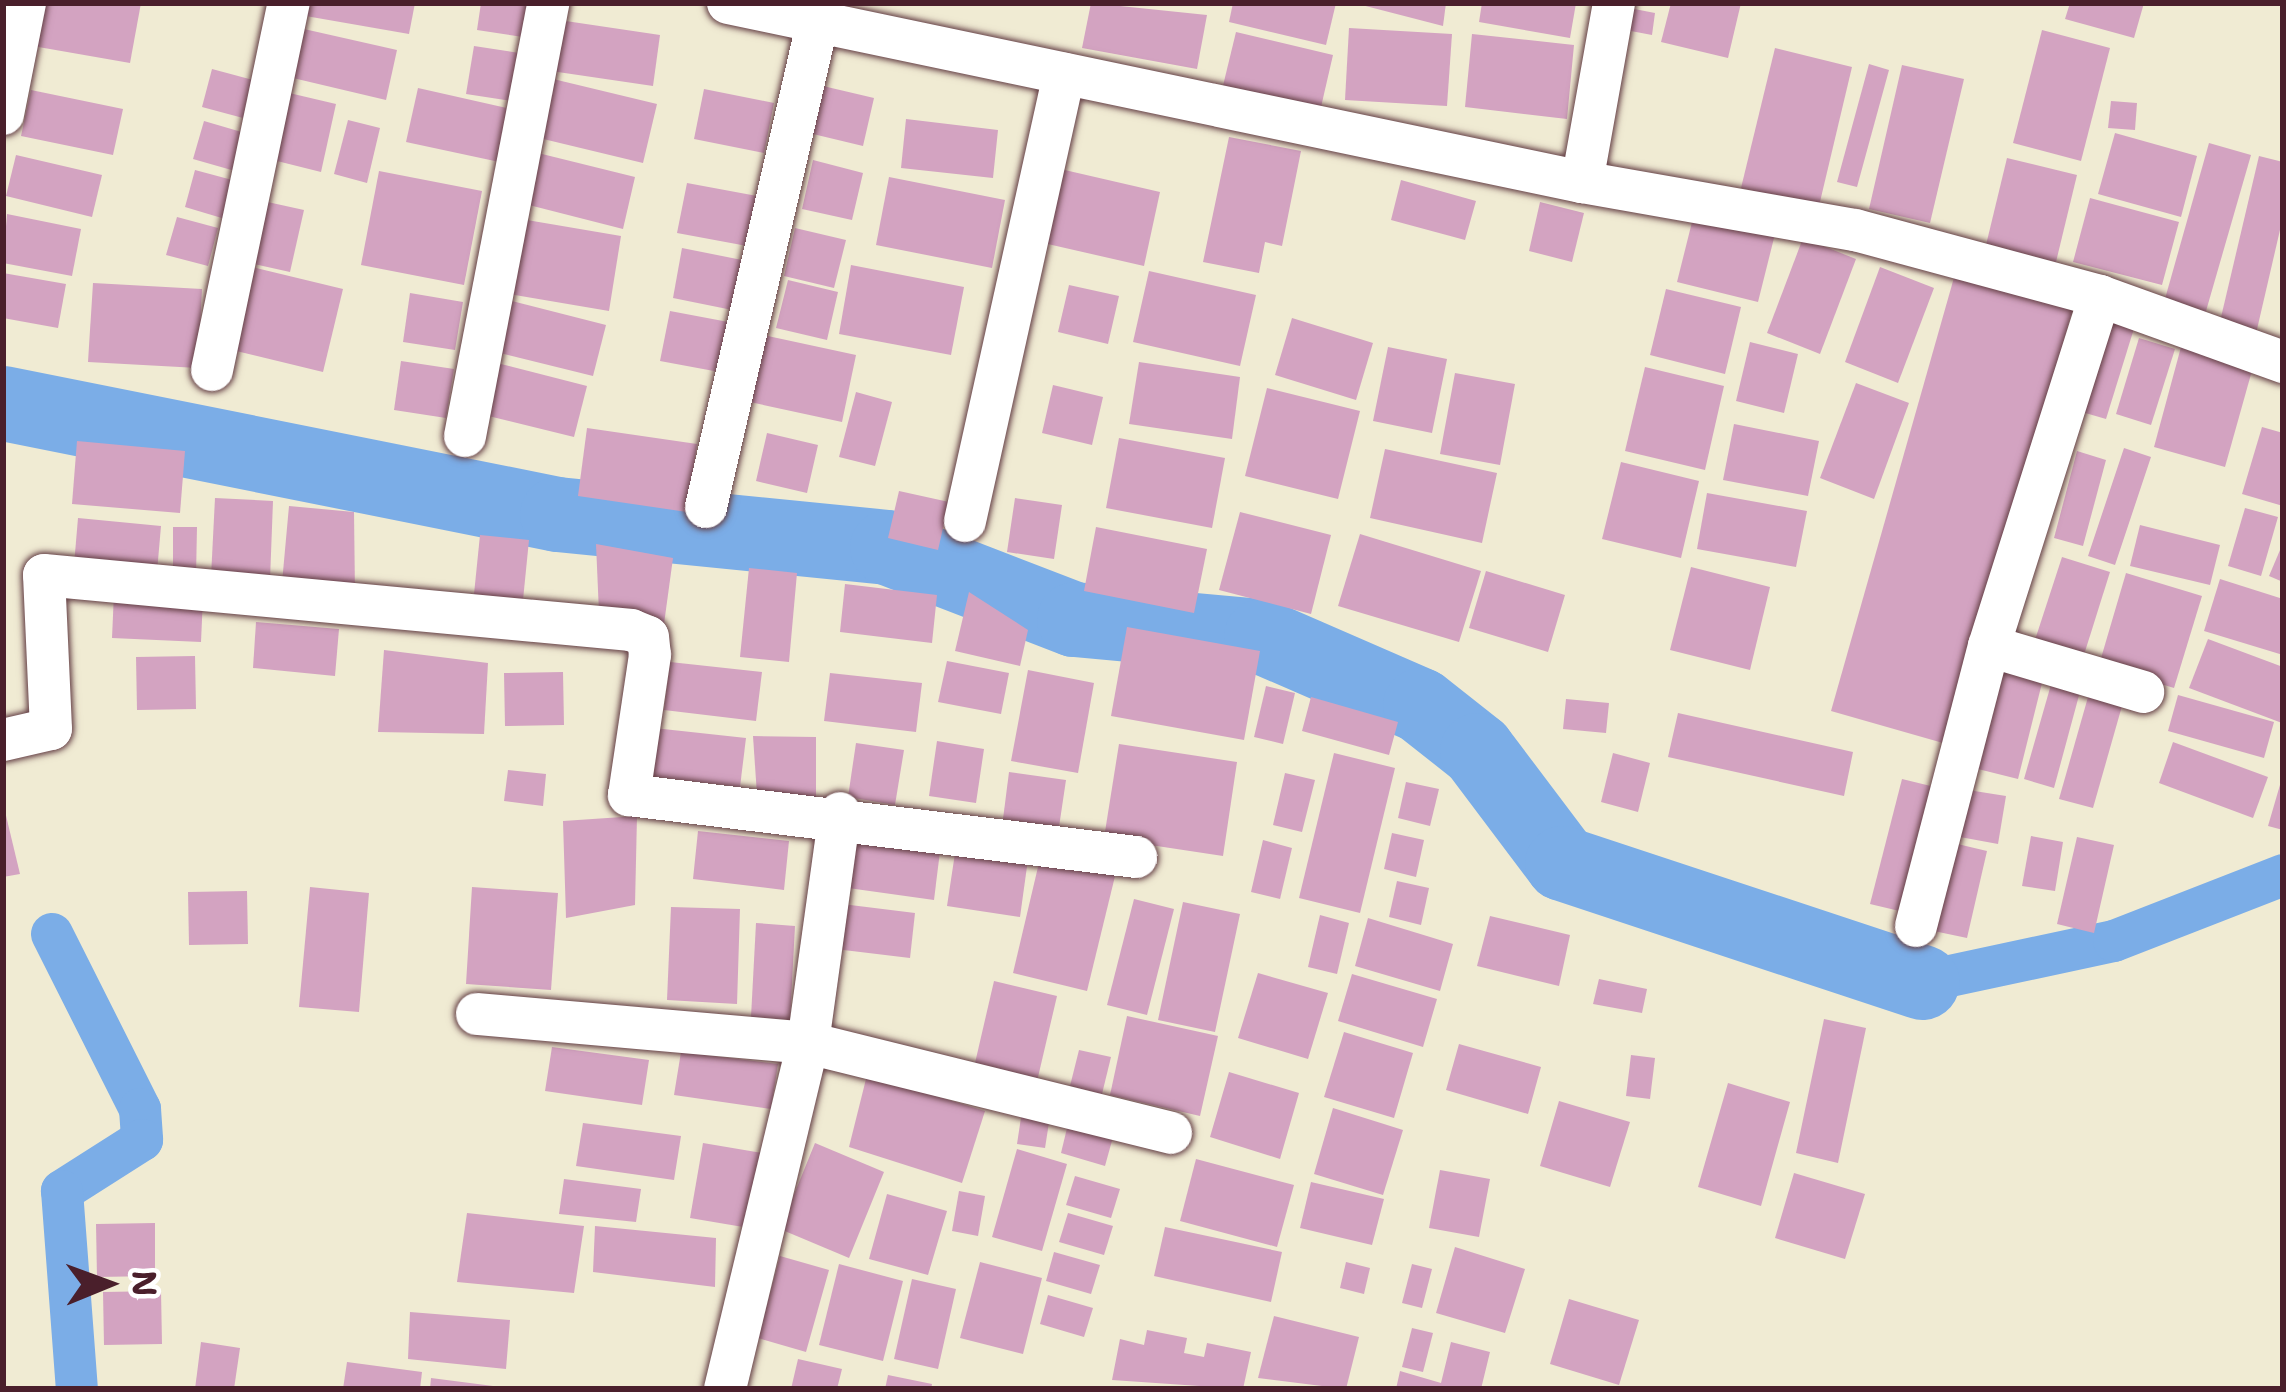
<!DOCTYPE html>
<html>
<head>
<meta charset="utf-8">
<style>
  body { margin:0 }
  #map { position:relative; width:2286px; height:1392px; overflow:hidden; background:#f0ebd3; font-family:"Shantell Sans",sans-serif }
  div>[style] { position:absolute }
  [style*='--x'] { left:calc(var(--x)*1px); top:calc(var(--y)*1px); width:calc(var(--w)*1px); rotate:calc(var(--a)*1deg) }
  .canal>* { height:42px; margin:-21px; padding:0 21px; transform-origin:21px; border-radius:21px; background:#7bade7 }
  .river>* { height:75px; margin:-37.5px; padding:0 37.5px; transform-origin:37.5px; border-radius:37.5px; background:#7bade7 }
  .building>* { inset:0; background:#d3a3c1 }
  .roads { filter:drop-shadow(0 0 3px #633e44) drop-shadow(0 0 3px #633e44) }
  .minor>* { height:42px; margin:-21px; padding:0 21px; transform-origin:21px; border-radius:21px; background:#fff }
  span { translate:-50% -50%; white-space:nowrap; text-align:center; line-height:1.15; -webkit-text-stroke:9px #fff; paint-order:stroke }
  .frame { position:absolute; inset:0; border:6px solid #4a1f2b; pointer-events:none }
  .north { position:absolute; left:48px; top:1224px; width:120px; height:120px; -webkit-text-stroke:9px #fff; paint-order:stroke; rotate:89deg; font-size:33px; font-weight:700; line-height:48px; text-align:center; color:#4a1f2b }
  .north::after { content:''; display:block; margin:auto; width:42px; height:54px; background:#4a1f2b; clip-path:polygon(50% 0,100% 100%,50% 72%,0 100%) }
</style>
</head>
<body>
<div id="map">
  <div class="canal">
    <div style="--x:52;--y:934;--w:196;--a:63.3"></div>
    <div style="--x:140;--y:1109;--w:31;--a:86"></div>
    <div style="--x:142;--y:1140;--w:95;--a:147.5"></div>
    <div style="--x:62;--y:1191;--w:199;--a:85.7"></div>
    <div style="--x:1922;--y:982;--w:196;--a:-12.1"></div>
    <div style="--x:2114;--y:941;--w:181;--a:-21.3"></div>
  </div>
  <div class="river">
    <div style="--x:3;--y:403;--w:565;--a:11.33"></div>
    <div style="--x:557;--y:514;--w:332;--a:5.7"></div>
    <div style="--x:887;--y:547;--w:200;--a:21.1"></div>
    <div style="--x:1074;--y:619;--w:188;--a:5.2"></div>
    <div style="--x:1261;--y:636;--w:173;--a:23.5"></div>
    <div style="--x:1420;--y:705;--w:73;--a:38.3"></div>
    <div style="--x:1477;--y:750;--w:141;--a:53"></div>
    <div style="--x:1562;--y:863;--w:379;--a:18.3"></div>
  </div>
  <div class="building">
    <div style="clip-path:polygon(34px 3px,141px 3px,130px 63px,27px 45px)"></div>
    <div style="clip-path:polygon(303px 3px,415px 3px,409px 34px,300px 15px)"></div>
    <div style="clip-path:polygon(481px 3px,535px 3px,529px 38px,477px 30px)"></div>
    <div style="clip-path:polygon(1091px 3px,1207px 15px,1197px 69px,1082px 48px)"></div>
    <div style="clip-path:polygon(1233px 3px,1336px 3px,1326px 45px,1229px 22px)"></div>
    <div style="clip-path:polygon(1354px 3px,1446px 3px,1443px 26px)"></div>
    <div style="clip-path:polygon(1482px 3px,1576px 3px,1570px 38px,1479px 22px)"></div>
    <div style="clip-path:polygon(1671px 3px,1741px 3px,1728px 58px,1661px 42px)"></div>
    <div style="clip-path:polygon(2070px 3px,2144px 3px,2134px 38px,2065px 19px)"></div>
    <div style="clip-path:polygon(1619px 6px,1655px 13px,1652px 35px,1615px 28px)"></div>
    <div style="clip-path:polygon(559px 20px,660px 35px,653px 86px,551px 71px)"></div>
    <div style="clip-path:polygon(1349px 28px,1452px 34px,1447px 106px,1345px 100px)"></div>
    <div style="clip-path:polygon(304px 29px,397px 50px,386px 100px,293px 78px)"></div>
    <div style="clip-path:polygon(2042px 30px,2110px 48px,2081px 161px,2013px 143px)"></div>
    <div style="clip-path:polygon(1236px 32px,1333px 55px,1318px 120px,1220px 98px)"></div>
    <div style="clip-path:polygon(1472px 34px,1574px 45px,1567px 119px,1465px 107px)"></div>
    <div style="clip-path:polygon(474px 46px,526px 54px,519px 102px,466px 94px)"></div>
    <div style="clip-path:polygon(1775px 48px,1852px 67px,1819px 206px,1741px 188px)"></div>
    <div style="clip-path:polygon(1869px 64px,1889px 70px,1857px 187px,1837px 182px)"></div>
    <div style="clip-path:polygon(1902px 65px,1964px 79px,1930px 223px,1869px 209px)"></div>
    <div style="clip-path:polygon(212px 69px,253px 80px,243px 118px,202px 107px)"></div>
    <div style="clip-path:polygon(549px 78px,657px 104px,643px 163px,535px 137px)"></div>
    <div style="clip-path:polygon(823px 86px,874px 98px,863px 146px,813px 134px)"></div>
    <div style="clip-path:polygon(418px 88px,516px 110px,504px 163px,406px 142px)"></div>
    <div style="clip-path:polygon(704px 89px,774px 103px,764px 153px,694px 139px)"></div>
    <div style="clip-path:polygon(31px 90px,123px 109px,113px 155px,21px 136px)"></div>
    <div style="clip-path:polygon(285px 92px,336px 104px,321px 172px,269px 159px)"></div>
    <div style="clip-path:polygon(2111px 101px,2137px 103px,2135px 130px,2108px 128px)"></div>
    <div style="clip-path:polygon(906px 119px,998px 130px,993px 178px,901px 168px)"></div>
    <div style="clip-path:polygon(348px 120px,380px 128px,367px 183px,334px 174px)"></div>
    <div style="clip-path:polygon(204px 121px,245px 133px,235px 171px,193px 159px)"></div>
    <div style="clip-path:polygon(2115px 133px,2197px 156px,2181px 217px,2098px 194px)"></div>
    <div style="clip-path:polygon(1229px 137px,1301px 151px,1282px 246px,1265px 242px,1259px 273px,1203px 262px)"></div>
    <div style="clip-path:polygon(2209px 143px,2251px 155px,2202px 325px,2161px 313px)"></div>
    <div style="clip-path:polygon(538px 153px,635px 177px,623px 229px,525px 204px)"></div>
    <div style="clip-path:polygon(16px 155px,102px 175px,92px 217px,6px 196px)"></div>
    <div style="clip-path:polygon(2259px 156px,2283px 162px,2283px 217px,2255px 338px,2218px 330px)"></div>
    <div style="clip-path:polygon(2007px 158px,2077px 175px,2056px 262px,1986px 245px)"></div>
    <div style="clip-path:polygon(813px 160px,863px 173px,852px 220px,802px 209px)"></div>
    <div style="clip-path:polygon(1056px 168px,1160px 192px,1144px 266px,1039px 242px)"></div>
    <div style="clip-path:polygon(195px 170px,236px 181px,225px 219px,185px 207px)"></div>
    <div style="clip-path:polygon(379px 171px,482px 191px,464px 285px,361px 265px)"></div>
    <div style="clip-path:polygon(889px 177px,1005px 200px,992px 268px,876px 245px)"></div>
    <div style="clip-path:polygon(1401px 180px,1476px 201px,1465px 240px,1391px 220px)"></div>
    <div style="clip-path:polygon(687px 183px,757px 196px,747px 246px,677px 233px)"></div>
    <div style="clip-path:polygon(2090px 198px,2179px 222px,2162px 285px,2073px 262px)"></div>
    <div style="clip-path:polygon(263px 201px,304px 210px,290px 272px,249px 263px)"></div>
    <div style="clip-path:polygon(1540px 202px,1584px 213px,1572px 262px,1529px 251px)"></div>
    <div style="clip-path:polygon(7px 214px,81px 229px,72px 276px,3px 263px)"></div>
    <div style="clip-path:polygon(1694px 214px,1775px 234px,1758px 302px,1677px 282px)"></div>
    <div style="clip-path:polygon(177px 217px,218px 228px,208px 266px,166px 255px)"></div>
    <div style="clip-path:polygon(521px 219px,621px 236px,609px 311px,509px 294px)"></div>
    <div style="clip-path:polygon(795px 228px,846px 240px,834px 288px,784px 276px)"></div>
    <div style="clip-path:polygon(1803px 238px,1856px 259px,1820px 354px,1767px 333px)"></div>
    <div style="clip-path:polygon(682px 248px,752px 262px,742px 312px,673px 298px)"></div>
    <div style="clip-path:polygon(851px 265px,964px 287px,951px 355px,839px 334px)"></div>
    <div style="clip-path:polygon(248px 266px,343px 289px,323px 372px,228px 349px)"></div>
    <div style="clip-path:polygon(1880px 267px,1934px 288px,1898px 383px,1845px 362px)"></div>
    <div style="clip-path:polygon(1957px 267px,2075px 301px,1950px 745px,1831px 711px)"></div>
    <div style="clip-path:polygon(1149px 271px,1256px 295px,1240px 366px,1133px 342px)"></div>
    <div style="clip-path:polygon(3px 273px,66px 284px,58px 328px,3px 318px)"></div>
    <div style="clip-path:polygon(788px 280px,838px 292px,827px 340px,776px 328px)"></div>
    <div style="clip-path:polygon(93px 283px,202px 289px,198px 368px,88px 362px)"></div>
    <div style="clip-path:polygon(1069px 285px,1119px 296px,1108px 344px,1058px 332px)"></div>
    <div style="clip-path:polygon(1666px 289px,1741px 307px,1725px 374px,1650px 355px)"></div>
    <div style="clip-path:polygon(410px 293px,463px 302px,455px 350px,403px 342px)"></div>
    <div style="clip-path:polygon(508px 300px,606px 325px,593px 376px,496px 352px)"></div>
    <div style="clip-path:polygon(670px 311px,739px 324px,730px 374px,660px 361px)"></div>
    <div style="clip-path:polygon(2104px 313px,2136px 322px,2106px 419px,2075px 410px)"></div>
    <div style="clip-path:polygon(1292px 318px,1373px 343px,1356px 400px,1275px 375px)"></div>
    <div style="clip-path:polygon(759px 334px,856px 355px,842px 422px,745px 401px)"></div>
    <div style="clip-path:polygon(2139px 338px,2175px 349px,2151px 425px,2116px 414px)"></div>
    <div style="clip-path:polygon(1750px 342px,1798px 354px,1784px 413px,1736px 401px)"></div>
    <div style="clip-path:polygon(1388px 347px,1447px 359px,1432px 433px,1373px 421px)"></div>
    <div style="clip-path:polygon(2181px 347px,2253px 367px,2225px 467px,2154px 447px)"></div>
    <div style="clip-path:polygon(401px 361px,454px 369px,446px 418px,394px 410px)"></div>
    <div style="clip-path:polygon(489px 361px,587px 386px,574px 437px,476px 413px)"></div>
    <div style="clip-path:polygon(1139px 362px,1240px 377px,1232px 439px,1129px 424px)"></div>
    <div style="clip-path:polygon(1645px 367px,1724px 386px,1705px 470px,1625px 451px)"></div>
    <div style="clip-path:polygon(1455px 373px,1515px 384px,1500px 465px,1440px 454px)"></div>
    <div style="clip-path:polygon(1856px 383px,1909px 403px,1874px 499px,1820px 478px)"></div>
    <div style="clip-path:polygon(1053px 385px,1103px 397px,1092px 445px,1042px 433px)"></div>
    <div style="clip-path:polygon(1267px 388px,1360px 411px,1338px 499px,1245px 476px)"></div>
    <div style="clip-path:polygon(856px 392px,892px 402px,875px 466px,839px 457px)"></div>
    <div style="clip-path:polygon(1734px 424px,1819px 441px,1808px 496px,1723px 480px)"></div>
    <div style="clip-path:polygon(2262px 427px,2283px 433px,2283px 506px,2242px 494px)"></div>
    <div style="clip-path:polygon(587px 428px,697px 444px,687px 512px,578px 496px)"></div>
    <div style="clip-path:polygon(767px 433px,818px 445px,807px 493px,756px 481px)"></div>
    <div style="clip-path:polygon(1119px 438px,1225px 458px,1212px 528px,1106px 508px)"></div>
    <div style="clip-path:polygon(77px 441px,185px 451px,180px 513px,72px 504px)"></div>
    <div style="clip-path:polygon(2124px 448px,2151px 457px,2115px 565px,2088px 556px)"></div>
    <div style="clip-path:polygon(1385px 449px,1497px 473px,1482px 543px,1370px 518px)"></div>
    <div style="clip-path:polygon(2077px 451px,2106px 460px,2083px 546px,2054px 538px)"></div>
    <div style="clip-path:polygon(1621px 462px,1699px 481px,1681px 558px,1602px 539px)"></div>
    <div style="clip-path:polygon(899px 491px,949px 502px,938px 550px,888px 538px)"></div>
    <div style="clip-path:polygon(1707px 493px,1807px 511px,1796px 567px,1697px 549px)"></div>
    <div style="clip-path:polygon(215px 498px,273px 501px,270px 580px,211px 577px)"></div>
    <div style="clip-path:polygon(1015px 498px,1062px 505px,1054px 559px,1007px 552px)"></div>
    <div style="clip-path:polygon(289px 506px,354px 512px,355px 594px,282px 583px)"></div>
    <div style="clip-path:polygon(2245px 508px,2278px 517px,2261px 576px,2228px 566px)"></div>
    <div style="clip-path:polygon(1240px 512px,1331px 535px,1311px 614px,1219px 590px)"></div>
    <div style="clip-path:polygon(78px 518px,161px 526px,157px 572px,74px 565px)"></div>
    <div style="clip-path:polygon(2140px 525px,2220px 545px,2210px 585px,2130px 566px)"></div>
    <div style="clip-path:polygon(173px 527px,197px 527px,196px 576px,173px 576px)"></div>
    <div style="clip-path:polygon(1096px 527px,1207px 549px,1194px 613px,1084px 591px)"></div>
    <div style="clip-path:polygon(1360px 534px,1481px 571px,1459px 642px,1338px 606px)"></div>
    <div style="clip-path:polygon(480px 535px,529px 540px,522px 610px,473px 604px)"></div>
    <div style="clip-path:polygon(2283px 543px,2283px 582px,2269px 576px)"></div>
    <div style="clip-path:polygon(596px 544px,673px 558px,664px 624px,599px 613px)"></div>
    <div style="clip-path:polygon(2062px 557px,2110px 572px,2083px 658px,2034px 643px)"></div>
    <div style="clip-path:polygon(1691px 567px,1770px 587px,1750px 670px,1670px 650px)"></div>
    <div style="clip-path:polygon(749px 568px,797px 573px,789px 662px,740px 657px)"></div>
    <div style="clip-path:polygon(1486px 571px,1565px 595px,1548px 652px,1469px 628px)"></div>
    <div style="clip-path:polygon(2126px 573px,2202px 596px,2174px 688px,2099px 665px)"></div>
    <div style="clip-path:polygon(2220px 579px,2283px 599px,2283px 655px,2204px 631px)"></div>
    <div style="clip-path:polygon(845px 584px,937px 595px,932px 643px,840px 632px)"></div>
    <div style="clip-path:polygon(969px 592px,1028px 630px,1020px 666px,955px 651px)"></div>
    <div style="clip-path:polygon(114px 593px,203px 597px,201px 642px,112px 638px)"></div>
    <div style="clip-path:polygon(256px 622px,339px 629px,335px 676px,253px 668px)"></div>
    <div style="clip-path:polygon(1127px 627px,1260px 651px,1244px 740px,1111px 716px)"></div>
    <div style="clip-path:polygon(2208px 639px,2283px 667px,2282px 723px,2189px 688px)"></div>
    <div style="clip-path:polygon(384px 650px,488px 663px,484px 734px,378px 732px)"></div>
    <div style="clip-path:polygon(195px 656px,196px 709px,137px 710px,136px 657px)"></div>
    <div style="clip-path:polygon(947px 661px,1009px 673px,1001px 714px,938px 702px)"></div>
    <div style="clip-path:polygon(670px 662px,762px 672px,756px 721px,664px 710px)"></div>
    <div style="clip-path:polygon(2001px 663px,2044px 675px,2018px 779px,1974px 768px)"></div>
    <div style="clip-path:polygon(1028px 670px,1094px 683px,1078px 773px,1011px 761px)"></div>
    <div style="clip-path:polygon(563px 672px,564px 725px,505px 726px,504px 673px)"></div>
    <div style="clip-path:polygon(830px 673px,922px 683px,916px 732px,824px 721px)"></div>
    <div style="clip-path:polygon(2052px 681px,2081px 688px,2054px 788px,2024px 779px)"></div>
    <div style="clip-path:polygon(1266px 686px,1295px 693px,1283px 744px,1254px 737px)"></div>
    <div style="clip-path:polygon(2090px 690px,2124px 699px,2093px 808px,2059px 799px)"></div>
    <div style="clip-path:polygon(2178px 695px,2274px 722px,2264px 758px,2168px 731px)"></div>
    <div style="clip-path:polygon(1311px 697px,1398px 722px,1389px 755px,1302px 731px)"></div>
    <div style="clip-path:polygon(1566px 699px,1609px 703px,1606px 733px,1563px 729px)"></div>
    <div style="clip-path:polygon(1678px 713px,1853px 752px,1844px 796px,1668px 757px)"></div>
    <div style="clip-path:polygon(654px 728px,746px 738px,740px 787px,648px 776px)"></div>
    <div style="clip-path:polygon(753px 736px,816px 737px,816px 799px,757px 795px)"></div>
    <div style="clip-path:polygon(937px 741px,984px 749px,976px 803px,929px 796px)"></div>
    <div style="clip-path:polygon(2173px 742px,2268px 777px,2253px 818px,2159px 783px)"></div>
    <div style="clip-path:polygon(856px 743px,904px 750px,895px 805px,848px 797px)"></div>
    <div style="clip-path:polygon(1119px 744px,1237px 762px,1223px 856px,1104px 838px)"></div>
    <div style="clip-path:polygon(1334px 753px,1395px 768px,1360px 913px,1299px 898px)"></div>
    <div style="clip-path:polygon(1613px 753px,1650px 763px,1638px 812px,1601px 802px)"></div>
    <div style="clip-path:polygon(508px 770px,546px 774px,543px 806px,504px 801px)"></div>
    <div style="clip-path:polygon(1009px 772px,1066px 780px,1059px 827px,1003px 819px)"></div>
    <div style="clip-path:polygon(1285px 773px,1315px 780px,1302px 832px,1273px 825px)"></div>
    <div style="clip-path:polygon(2282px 778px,2283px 778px,2283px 830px,2268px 826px)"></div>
    <div style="clip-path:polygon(1902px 779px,1943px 789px,1912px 914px,1870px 904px)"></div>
    <div style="clip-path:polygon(1406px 782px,1439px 789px,1430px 826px,1398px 818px)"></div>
    <div style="clip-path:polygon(1968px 790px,2006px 796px,1998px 844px,1960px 837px)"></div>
    <div style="clip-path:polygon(3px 803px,20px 874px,3px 877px)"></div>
    <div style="clip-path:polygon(637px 816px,635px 905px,566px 918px,563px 821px)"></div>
    <div style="clip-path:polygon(849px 829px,941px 843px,934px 900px,841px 887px)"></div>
    <div style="clip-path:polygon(698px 831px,789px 841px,784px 890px,693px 879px)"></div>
    <div style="clip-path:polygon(1392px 833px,1424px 840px,1416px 877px,1384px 869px)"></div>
    <div style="clip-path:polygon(2031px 836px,2063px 842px,2055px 891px,2022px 886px)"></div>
    <div style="clip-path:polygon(2077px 837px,2114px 845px,2094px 933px,2057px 924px)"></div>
    <div style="clip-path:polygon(957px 840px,1029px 852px,1020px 917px,947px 906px)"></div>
    <div style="clip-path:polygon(1263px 840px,1292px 848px,1280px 899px,1251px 892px)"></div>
    <div style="clip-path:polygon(1949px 842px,1987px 851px,1967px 938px,1929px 930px)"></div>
    <div style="clip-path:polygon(1042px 850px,1117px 868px,1087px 991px,1013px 973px)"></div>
    <div style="clip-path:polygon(1397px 881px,1429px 888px,1421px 925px,1389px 917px)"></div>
    <div style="clip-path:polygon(310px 887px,369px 893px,359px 1012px,299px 1007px)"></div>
    <div style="clip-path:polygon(472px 887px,558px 893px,551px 990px,466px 984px)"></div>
    <div style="clip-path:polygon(247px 891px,248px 944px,189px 945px,188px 892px)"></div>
    <div style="clip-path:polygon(1134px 899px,1174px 909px,1147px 1015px,1107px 1005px)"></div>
    <div style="clip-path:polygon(1183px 902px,1240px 914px,1215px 1032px,1158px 1020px)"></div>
    <div style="clip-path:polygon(834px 903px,915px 913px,910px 958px,827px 948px)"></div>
    <div style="clip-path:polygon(671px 907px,740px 909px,737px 1004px,667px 1000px)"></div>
    <div style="clip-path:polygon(1320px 915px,1349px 923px,1337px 974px,1308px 967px)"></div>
    <div style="clip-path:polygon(1490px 916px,1570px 935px,1559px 986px,1477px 966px)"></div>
    <div style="clip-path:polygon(1368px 918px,1453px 944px,1440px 991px,1355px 966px)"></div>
    <div style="clip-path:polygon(756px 923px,795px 926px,790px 1020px,751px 1017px)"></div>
    <div style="clip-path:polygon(1258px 973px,1328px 993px,1308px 1059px,1238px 1038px)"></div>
    <div style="clip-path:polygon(1352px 974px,1437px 999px,1423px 1047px,1338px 1021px)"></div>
    <div style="clip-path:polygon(1599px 979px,1647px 989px,1642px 1013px,1593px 1004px)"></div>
    <div style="clip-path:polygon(994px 981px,1057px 996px,1035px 1090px,972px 1076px)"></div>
    <div style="clip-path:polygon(1127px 1016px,1218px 1036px,1200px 1116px,1110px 1095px)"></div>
    <div style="clip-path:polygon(1824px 1019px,1866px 1028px,1838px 1163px,1796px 1153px)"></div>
    <div style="clip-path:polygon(1344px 1032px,1413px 1053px,1394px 1118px,1324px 1097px)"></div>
    <div style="clip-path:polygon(1459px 1044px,1541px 1067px,1528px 1114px,1446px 1090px)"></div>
    <div style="clip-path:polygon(552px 1047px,649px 1060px,642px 1105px,545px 1091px)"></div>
    <div style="clip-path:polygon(1079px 1050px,1111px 1057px,1102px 1094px,1070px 1086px)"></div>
    <div style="clip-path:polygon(681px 1052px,778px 1064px,771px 1109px,674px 1095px)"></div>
    <div style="clip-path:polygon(1631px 1055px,1655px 1058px,1650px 1099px,1626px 1096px)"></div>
    <div style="clip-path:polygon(1229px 1072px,1299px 1093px,1280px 1159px,1210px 1137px)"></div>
    <div style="clip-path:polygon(867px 1075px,985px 1111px,962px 1183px,849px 1147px)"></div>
    <div style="clip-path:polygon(1728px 1083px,1790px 1102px,1761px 1206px,1698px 1187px)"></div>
    <div style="clip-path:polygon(1559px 1101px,1630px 1122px,1610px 1187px,1540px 1166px)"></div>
    <div style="clip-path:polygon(1333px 1108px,1403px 1130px,1383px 1195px,1314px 1174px)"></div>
    <div style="clip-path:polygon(1022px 1111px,1050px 1116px,1045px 1148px,1017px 1144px)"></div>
    <div style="clip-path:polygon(583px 1123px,681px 1136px,674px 1180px,576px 1166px)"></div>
    <div style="clip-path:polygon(1068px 1124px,1113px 1137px,1105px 1166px,1061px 1153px)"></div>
    <div style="clip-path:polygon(703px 1143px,762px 1153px,749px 1228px,690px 1218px)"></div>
    <div style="clip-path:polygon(815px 1143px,884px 1172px,849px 1258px,780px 1229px)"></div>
    <div style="clip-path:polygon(1017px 1149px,1067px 1164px,1042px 1251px,992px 1237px)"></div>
    <div style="clip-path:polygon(1196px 1159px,1294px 1185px,1277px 1247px,1180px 1221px)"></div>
    <div style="clip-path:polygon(1440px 1170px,1490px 1179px,1479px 1237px,1429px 1228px)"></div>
    <div style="clip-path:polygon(1794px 1173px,1865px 1194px,1845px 1259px,1775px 1238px)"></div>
    <div style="clip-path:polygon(1075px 1176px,1120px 1189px,1111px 1218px,1066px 1205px)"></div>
    <div style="clip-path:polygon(564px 1179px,641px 1189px,636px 1222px,559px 1214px)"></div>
    <div style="clip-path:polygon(1311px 1182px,1384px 1199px,1372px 1245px,1300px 1228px)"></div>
    <div style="clip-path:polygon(959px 1191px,985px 1196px,978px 1236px,952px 1231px)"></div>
    <div style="clip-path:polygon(887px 1194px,947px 1211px,928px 1275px,869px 1259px)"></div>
    <div style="clip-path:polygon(467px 1213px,584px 1226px,574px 1293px,457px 1282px)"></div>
    <div style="clip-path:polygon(1068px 1213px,1113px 1226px,1104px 1255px,1059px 1242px)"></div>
    <div style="clip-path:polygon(155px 1223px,155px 1276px,97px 1277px,96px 1224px)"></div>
    <div style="clip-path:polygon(595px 1226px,716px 1238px,715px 1287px,593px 1272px)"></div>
    <div style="clip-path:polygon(1165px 1227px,1282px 1252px,1271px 1302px,1154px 1276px)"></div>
    <div style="clip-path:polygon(1455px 1247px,1525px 1269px,1505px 1333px,1436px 1313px)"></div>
    <div style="clip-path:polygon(1054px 1252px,1100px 1265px,1091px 1294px,1046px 1281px)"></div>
    <div style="clip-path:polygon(780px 1256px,829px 1270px,806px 1352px,758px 1338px)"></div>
    <div style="clip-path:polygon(980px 1262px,1042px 1278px,1023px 1354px,960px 1338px)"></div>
    <div style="clip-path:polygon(1346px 1262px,1370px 1268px,1364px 1294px,1340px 1288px)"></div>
    <div style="clip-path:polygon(839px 1264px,903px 1281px,883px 1361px,819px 1345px)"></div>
    <div style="clip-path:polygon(1412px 1264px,1432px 1269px,1422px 1308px,1402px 1303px)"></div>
    <div style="clip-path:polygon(912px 1279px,956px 1289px,938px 1369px,894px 1359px)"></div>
    <div style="clip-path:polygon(161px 1291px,162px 1344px,104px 1345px,103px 1292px)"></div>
    <div style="clip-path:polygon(1048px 1295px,1093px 1308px,1084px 1337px,1040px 1324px)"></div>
    <div style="clip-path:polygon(1569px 1299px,1639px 1320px,1619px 1385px,1550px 1364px)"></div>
    <div style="clip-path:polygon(410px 1312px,510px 1320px,506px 1369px,408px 1359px)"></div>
    <div style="clip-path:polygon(1274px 1316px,1359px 1337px,1346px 1389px,1258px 1378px)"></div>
    <div style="clip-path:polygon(1412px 1328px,1433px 1333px,1423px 1372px,1402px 1367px)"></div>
    <div style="clip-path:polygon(1147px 1330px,1187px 1338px,1184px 1353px,1204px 1357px,1207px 1343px,1251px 1352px,1243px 1389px,1112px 1380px,1120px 1339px,1144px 1345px)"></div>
    <div style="clip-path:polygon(201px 1342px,240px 1348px,234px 1389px,195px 1389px)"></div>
    <div style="clip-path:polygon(1451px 1342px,1490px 1352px,1481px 1389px,1396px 1389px,1400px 1371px,1441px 1383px)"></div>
    <div style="clip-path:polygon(798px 1359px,842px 1369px,837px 1389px,791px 1389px)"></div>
    <div style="clip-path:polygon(347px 1362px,422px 1372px,420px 1389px,343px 1389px)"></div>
    <div style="clip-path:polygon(888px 1375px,932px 1384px,931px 1389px,885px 1389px)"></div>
    <div style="clip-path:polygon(431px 1378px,493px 1386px,492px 1389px,430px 1389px)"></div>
  </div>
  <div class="roads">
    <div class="minor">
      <div style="--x:728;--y:3;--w:873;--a:11.84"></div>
      <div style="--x:1614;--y:3;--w:182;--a:100.1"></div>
      <div style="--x:1582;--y:182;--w:277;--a:10"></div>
      <div style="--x:1855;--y:230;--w:254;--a:15.1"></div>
      <div style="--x:2100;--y:296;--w:195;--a:19.8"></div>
      <div style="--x:3;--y:114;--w:113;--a:-78.8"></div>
      <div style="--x:2100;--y:296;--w:367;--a:107.6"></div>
      <div style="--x:1989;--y:646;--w:161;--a:16.6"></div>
      <div style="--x:212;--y:370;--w:375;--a:-78.2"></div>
      <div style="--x:465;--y:436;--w:441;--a:-79.1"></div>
      <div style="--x:706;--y:507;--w:517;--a:-77.04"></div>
      <div style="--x:965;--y:521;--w:458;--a:-77.5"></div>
      <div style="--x:3;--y:740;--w:49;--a:-12.9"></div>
      <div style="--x:51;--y:729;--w:154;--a:-92.6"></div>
      <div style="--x:44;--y:575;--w:590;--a:5.35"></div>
      <div style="--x:631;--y:630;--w:18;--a:22"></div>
      <div style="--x:648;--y:637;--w:18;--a:84"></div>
      <div style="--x:650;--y:655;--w:142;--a:98.5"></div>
      <div style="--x:629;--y:795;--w:511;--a:6.97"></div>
      <div style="--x:1916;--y:926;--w:289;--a:-75.4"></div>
      <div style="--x:477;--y:1014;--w:332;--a:5"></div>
      <div style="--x:808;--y:1043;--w:374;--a:13.9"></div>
      <div style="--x:725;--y:1389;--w:356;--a:-76.5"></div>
      <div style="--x:808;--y:1043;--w:232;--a:-82.1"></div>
    </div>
  </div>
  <div class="frame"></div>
  <div class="north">N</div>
</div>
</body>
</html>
